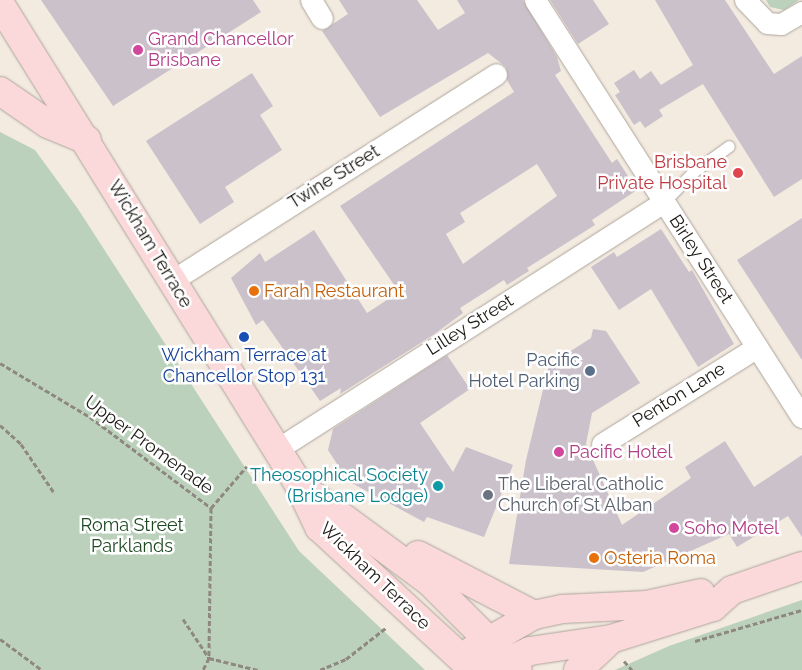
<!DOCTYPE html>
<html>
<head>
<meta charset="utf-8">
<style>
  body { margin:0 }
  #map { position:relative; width:802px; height:670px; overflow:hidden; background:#f3eae0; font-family:Raleway,sans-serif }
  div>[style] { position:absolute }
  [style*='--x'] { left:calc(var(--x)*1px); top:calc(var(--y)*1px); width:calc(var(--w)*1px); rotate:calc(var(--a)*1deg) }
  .green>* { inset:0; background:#bbd1bb }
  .building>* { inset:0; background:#cbc1cb }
  .path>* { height:3px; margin-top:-1.5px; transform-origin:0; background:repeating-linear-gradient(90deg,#8e8881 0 5px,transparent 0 7.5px) }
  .roads { filter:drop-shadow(0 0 1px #ada59b) drop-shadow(0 0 1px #ada59b) }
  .lane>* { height:11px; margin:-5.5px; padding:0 5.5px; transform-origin:5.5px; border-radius:5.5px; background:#fff }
  .street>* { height:21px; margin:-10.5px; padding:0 10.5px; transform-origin:10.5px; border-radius:10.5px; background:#fff }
  .secondary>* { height:28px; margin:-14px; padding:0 14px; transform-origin:14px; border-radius:14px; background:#fbd8d9 }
  .dots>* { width:14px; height:14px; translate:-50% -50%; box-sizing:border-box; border:2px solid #fff; border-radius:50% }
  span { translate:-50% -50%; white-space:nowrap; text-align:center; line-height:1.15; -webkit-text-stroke:5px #fff; paint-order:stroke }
  .hotel-label { font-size:18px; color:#b23c85 }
  .left { translate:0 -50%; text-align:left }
  .health-label { font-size:18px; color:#be3a42 }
  .right { translate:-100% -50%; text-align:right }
  .street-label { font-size:18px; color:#1c1915 }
  .food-label { font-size:18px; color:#c56008 }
  .transit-label { font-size:18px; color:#164399 }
  .service-label { font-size:18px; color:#4e5e75 }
  .culture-label { font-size:18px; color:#0d838f }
  .worship-label { font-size:18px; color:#5b616d }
  .park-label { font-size:18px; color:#1d4822 }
</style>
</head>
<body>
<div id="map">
  <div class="green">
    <div style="clip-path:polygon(766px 0,799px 0,784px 10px,770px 7px)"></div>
    <div style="clip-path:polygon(0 132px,35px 150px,78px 209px,299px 551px,425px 670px,0 670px)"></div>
    <div style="clip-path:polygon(802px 600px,802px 670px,615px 670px,669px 646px)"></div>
  </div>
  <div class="building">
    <div style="clip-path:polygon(41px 0,253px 0,261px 12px,113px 106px)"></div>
    <div style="clip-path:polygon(evenodd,339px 0,417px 0,438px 30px,465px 13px,457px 0,523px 0,557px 57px,561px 71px,555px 75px,612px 163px,617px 159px,637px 190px,592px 220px,595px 225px,527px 268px,529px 271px,507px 285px,504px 280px,460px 308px,463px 313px,433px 335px,340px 394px,341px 388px,320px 401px,263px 320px,256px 325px,231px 278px,260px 253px,265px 262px,314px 230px,367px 313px,399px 292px,340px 206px,514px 92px,507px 80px,506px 67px,488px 53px,380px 117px,322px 31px,348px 14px,339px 0,537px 164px,557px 196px,463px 264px,446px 234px,465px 222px,460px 213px,537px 164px)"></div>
    <div style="clip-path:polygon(550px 0,593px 0,609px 24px,578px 44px)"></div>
    <div style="clip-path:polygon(655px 0,725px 0,774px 74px,802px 56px,802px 179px,774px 197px,703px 84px,659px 110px,663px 116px,645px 128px,640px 121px,634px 125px,615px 95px,620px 92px,614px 83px,634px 70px,640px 79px,651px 71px,661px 85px,693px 65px)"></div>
    <div style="clip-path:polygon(252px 73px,273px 106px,260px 115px,282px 150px,225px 187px,234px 202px,200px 224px,146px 141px)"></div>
    <div style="clip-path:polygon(802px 218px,802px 360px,737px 260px)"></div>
    <div style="clip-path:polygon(661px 229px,689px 272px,692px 270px,734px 344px,698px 367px,651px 289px,619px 310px,591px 267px,614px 252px,617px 257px)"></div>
    <div style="clip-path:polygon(593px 329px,606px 331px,640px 383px,592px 413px,586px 444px,622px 525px,691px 478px,685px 467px,725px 441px,754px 487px,802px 455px,802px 537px,788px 516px,737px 547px,729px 534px,643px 572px,509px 564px,526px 460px,549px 365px,591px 338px)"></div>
    <div style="clip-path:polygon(447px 355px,470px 389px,420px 423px,453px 472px,466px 447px,513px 465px,484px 537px,427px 517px,424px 522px,348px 481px,328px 450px,333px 429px)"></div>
  </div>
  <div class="path">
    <div style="--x:0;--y:363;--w:105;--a:31"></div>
    <div style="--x:90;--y:417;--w:151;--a:36.9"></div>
    <div style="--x:211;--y:508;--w:150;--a:90.8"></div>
    <div style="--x:209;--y:658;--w:50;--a:13.8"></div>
    <div style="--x:0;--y:425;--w:28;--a:42"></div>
    <div style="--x:21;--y:444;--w:60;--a:55.8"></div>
    <div style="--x:211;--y:508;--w:55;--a:-49.4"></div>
    <div style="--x:183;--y:619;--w:47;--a:56.3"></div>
    <div style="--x:209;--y:658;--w:13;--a:117"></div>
    <div style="--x:0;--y:639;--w:52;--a:36.4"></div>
    <div style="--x:695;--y:641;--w:111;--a:-16.2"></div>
    <div style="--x:624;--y:661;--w:12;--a:48"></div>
    <div style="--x:320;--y:670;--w:28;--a:-23"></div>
    <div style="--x:346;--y:659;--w:52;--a:-38"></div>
  </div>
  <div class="roads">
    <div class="lane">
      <div style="--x:664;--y:202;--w:42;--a:-46"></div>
      <div style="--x:693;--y:172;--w:44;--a:-35.8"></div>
    </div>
    <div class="street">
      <div style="--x:311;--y:0;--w:21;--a:59"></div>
      <div style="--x:535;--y:0;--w:495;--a:57.4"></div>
      <div style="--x:745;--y:0;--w:32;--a:46"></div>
      <div style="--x:767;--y:23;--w:14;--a:4"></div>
      <div style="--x:781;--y:24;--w:24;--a:-30"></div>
      <div style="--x:173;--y:280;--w:383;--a:-32.5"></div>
      <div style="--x:602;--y:444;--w:183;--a:-32"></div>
      <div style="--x:276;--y:450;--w:460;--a:-32.6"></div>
    </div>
    <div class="secondary">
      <div style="--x:0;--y:4;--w:566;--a:58.13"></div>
      <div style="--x:299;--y:485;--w:47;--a:64.5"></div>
      <div style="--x:319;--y:527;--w:211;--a:42.7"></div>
      <div style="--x:0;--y:91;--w:58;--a:34.5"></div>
      <div style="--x:48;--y:124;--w:42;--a:22.3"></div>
      <div style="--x:300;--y:486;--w:162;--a:36.4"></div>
      <div style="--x:430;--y:582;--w:124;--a:45"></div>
      <div style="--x:418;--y:555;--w:131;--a:27.3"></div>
      <div style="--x:473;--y:650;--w:70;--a:-29.8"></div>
      <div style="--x:534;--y:615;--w:29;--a:-12"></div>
      <div style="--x:562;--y:609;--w:85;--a:-2.7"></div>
      <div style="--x:647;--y:605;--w:55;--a:-12.5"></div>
      <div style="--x:489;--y:670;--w:45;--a:-24.9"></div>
      <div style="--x:530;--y:651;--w:82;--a:-8.4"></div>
      <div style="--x:611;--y:639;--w:107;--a:-17.4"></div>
      <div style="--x:713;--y:607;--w:25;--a:-42"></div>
      <div style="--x:732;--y:590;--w:74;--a:-18.9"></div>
      <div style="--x:578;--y:670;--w:45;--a:-43.2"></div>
    </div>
  </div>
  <div class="dots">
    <div style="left:138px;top:50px;background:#d1479c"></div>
    <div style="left:738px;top:173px;background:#e0444e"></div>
    <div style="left:254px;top:291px;background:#e8710a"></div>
    <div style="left:244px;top:337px;background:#1a4fb4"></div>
    <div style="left:590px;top:371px;background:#5c6f8a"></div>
    <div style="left:559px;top:452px;background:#d1479c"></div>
    <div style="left:438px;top:486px;background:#0f9aa8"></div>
    <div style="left:488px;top:495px;background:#6b7280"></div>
    <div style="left:674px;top:528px;background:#d1479c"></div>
    <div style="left:594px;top:558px;background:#e8710a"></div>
  </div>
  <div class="hotel-label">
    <span class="left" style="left:148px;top:50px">Grand Chancellor<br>Brisbane</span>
    <span class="left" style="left:569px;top:452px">Pacific Hotel</span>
    <span class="left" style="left:684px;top:528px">Soho Motel</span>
  </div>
  <div class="health-label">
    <span class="right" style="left:727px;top:173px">Brisbane<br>Private Hospital</span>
  </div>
  <div class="street-label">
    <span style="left:334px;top:177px;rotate:-32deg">Twine Street</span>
    <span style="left:150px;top:244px;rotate:59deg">Wickham Terrace</span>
    <span style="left:701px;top:259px;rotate:57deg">Birley Street</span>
    <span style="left:470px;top:325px;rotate:-32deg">Lilley Street</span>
    <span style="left:679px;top:395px;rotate:-32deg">Penton Lane</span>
    <span style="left:149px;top:445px;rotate:36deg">Upper Promenade</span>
    <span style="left:375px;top:576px;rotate:44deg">Wickham Terrace</span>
  </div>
  <div class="food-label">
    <span class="left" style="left:264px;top:291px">Farah Restaurant</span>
    <span class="left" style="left:604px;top:558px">Osteria Roma</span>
  </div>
  <div class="transit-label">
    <span style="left:244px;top:366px">Wickham Terrace at<br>Chancellor Stop 131</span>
  </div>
  <div class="service-label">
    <span class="right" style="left:580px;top:371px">Pacific<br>Hotel Parking</span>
  </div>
  <div class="culture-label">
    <span class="right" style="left:428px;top:486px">Theosophical Society<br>(Brisbane Lodge)</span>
  </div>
  <div class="worship-label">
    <span class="left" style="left:498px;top:495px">The Liberal Catholic<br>Church of St Alban</span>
  </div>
  <div class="park-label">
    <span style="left:132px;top:536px">Roma Street<br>Parklands</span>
  </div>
</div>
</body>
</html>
